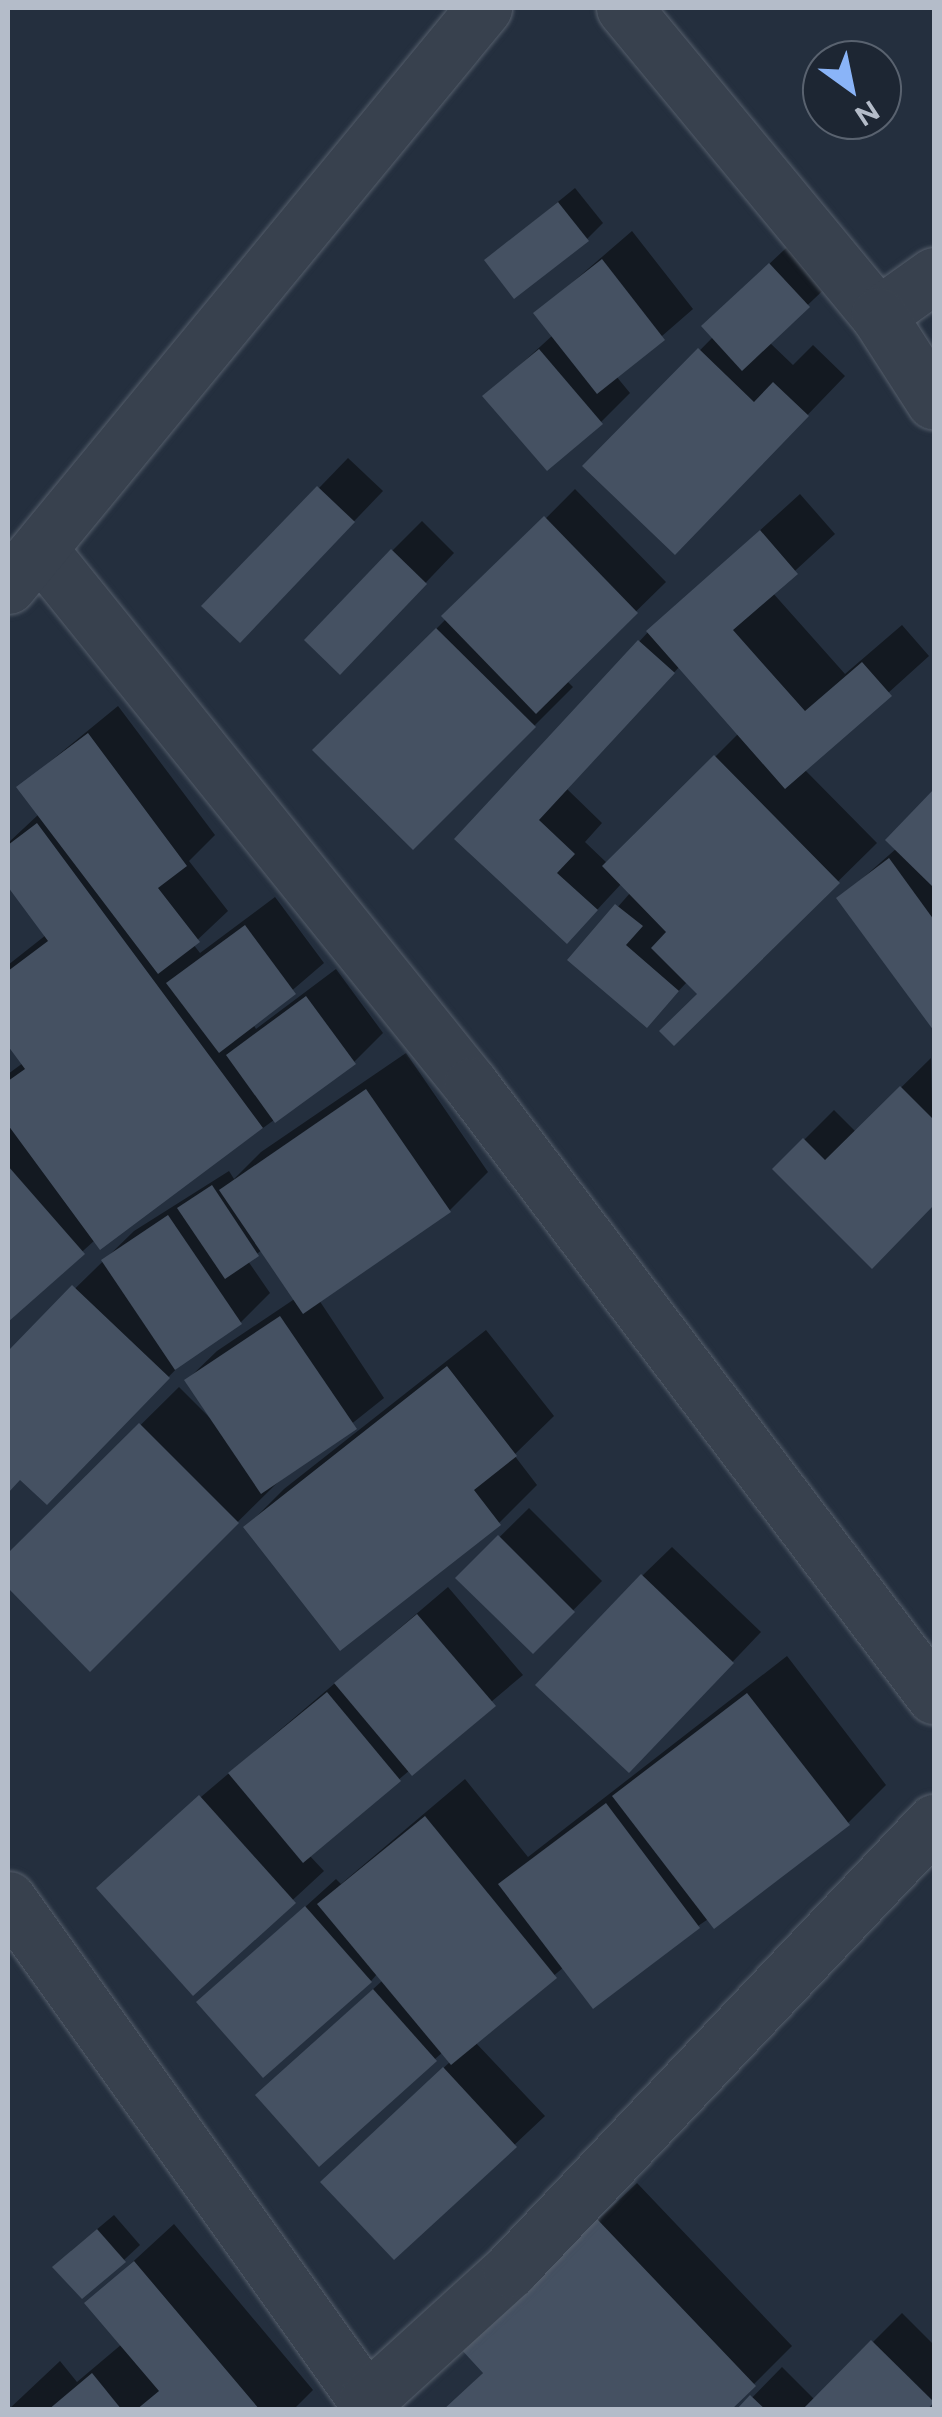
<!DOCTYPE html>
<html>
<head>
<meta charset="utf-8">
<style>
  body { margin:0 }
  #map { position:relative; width:942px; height:2417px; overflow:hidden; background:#242f3e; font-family:Figtree,sans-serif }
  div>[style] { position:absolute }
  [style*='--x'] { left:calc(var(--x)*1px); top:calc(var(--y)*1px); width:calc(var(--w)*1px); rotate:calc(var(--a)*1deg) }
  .shadow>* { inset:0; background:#0007 }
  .building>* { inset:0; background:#455162 }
  .roads { filter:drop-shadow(0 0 2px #565f6c) drop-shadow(0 0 2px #565f6c) }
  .minor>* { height:55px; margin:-27.5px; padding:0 27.5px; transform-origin:27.5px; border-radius:27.5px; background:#38414e }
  span { translate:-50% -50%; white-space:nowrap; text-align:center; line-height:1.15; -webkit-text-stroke:8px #1d2633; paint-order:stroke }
  .frame { position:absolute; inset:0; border:10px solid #b4bcc9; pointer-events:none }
  .north { position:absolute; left:802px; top:40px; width:100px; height:100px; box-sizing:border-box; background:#1d2633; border:2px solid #59626f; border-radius:50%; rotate:147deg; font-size:28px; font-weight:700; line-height:40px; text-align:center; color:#b4bcc9 }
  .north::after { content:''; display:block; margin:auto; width:35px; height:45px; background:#8ab4f8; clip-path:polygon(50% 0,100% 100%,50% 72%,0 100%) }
</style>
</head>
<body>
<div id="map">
  <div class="shadow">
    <div style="clip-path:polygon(575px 188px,603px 223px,587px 239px,487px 260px)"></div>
    <div style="clip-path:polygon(632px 231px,693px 309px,616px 376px,630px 393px,601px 422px,486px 396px,553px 335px,537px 313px)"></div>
    <div style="clip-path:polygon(800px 235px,838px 276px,769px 342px,793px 365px,813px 345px,845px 376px,713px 513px,586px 466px,714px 336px,734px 297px)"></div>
    <div style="clip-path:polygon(348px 458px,383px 491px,269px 610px,205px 606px)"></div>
    <div style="clip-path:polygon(575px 489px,666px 582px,566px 680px,573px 687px,413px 847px,316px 750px)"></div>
    <div style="clip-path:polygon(evenodd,800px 494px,835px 534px,772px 592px,845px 674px,902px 625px,929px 656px,804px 769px,877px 843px,674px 1043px,700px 993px,688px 981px,647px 1024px,571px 960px,631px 892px,622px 883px,596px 911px,457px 839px,649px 631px,800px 494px,680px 666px,739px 733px,608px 864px,585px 842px,602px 823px,567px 789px,680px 666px)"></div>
    <div style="clip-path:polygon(422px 521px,454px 553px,369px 642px,392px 551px)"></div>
    <div style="clip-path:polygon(118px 706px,215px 835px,189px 861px,228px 911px,193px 944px,200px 953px,275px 897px,324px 963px,253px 1024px,256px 1029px,336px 969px,383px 1033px,354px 1062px,100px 1246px,95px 1240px,8px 1319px,8px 1074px,23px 1063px,8px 1042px,8px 965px,46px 935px,8px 883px,8px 843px,39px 814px,19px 787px)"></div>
    <div style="clip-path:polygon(934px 793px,934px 1027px,839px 899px,897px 848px,889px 840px)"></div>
    <div style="clip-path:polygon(406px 1053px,488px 1172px,450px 1210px,319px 1300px,384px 1398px,276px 1484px,90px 1668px,8px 1584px,8px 1556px,179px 1387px,210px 1418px,187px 1380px,217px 1351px,296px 1298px,263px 1249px,248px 1261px,270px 1293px,241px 1322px,183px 1362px,85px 1463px,21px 1477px,8px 1490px,8px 1354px,134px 1231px,229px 1171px,234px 1179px,261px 1152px)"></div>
    <div style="clip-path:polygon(931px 1058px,934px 1202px,872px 1265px,775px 1169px,834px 1110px,856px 1132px)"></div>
    <div style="clip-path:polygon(486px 1330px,554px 1416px,514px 1455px,537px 1485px,499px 1523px,246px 1527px,284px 1489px)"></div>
    <div style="clip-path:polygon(529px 1508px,602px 1581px,533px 1651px,458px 1578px)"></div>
    <div style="clip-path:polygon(672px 1547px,761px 1632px,658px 1740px,642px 1576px)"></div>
    <div style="clip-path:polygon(448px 1587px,523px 1675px,309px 1855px,324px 1871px,193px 1992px,128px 1859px)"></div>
    <div style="clip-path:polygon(787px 1656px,886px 1785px,848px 1823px,698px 1926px,564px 1967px,475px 2042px,545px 2116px,395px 2257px,353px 2152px,451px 2061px,443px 2052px,435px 2059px,258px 2095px,383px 1980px,378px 1973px,371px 1981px,199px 2003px,336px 1879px,341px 1884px,465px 1779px,528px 1857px)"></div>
    <div style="clip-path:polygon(637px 2183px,792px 2346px,754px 2384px,446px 2410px,485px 2371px,502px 2310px)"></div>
    <div style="clip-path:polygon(114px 2215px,140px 2245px,124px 2260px,71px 2251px)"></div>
    <div style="clip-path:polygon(174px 2224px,313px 2390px,293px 2410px,8px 2410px,60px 2361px,77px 2382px,122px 2344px,88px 2303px)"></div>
    <div style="clip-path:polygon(902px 2313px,934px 2345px,934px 2398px,923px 2410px,740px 2410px,782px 2367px,815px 2400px)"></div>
  </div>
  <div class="building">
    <div style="clip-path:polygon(558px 202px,589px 241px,514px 299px,484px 260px)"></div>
    <div style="clip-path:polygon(602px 259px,665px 340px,597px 394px,533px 313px)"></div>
    <div style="clip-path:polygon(769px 263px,810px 307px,742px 371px,701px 326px)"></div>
    <div style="clip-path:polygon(698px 348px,754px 402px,773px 382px,809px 416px,675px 555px,582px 466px)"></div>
    <div style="clip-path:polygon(539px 349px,603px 424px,547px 471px,482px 396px)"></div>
    <div style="clip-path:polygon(317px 486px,355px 522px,240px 643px,201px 606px)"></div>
    <div style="clip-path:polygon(544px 516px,638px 613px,536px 714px,441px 616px)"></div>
    <div style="clip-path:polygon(760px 530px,798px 574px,733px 630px,805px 711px,862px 662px,892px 696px,785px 789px,646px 631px)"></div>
    <div style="clip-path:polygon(391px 549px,427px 584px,340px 675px,304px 640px)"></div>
    <div style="clip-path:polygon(436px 628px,536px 727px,413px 850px,312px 750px)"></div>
    <div style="clip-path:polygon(638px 640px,675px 673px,539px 820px,575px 854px,557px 873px,598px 910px,567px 944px,454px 839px)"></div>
    <div style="clip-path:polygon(88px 733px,187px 866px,158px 888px,200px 942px,158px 974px,16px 787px)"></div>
    <div style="clip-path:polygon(714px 755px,840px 883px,674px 1046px,659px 1031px,697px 994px,651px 948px,666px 932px,602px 866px)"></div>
    <div style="clip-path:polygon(934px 789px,934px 883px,932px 886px,885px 840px)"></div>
    <div style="clip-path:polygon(37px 823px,263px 1128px,100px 1250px,8px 1125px,8px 1081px,25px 1069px,8px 1046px,8px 971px,48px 941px,8px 887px,8px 845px)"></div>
    <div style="clip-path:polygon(889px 858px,934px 920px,934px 1031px,836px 898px)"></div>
    <div style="clip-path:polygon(615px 904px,643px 926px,626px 945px,679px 991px,647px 1028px,567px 960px)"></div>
    <div style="clip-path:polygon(245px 925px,296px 994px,219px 1053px,166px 983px)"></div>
    <div style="clip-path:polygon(306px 996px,356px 1064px,275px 1123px,226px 1055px)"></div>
    <div style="clip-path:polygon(900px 1086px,934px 1120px,934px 1205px,872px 1269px,772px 1169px,803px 1138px,825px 1160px)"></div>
    <div style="clip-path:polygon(366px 1089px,451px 1212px,303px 1314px,219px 1190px)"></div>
    <div style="clip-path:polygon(8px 1166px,85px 1254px,8px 1322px)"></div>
    <div style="clip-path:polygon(212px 1185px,259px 1256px,225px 1279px,177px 1208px)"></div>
    <div style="clip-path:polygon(168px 1215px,242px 1324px,175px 1370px,101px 1260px)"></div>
    <div style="clip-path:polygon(72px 1285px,170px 1378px,47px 1505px,20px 1480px,8px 1493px,8px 1351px)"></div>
    <div style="clip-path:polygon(280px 1316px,357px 1429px,261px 1494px,184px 1380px)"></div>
    <div style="clip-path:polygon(447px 1366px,517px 1456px,474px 1490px,501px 1525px,340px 1651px,243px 1527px)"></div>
    <div style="clip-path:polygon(139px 1423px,239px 1523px,90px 1672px,8px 1588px,8px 1553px)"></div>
    <div style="clip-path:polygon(498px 1535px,575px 1612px,533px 1654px,455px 1578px)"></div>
    <div style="clip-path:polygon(641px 1574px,734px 1663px,629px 1773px,535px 1685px)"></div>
    <div style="clip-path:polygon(417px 1614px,496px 1706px,412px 1776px,334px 1683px)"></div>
    <div style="clip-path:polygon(327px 1692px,401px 1781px,303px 1863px,228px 1773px)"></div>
    <div style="clip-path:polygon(747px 1693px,850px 1825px,714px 1929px,612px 1796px)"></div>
    <div style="clip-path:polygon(199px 1795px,296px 1903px,193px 1996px,96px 1888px)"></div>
    <div style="clip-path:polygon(606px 1803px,700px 1928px,593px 2009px,498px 1884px)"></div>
    <div style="clip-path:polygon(425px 1816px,557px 1978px,451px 2065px,317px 1904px)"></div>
    <div style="clip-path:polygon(305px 1906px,372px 1982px,263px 2078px,196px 2002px)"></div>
    <div style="clip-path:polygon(373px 1989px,437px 2061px,319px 2167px,255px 2095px)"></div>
    <div style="clip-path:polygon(443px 2067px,517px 2147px,394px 2260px,320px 2182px)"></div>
    <div style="clip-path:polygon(597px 2219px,756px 2386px,731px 2410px,443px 2410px,483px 2373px,460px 2348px)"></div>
    <div style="clip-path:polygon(97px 2229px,126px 2262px,82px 2299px,52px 2267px)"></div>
    <div style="clip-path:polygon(134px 2261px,260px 2410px,136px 2410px,159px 2391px,84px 2303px)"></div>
    <div style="clip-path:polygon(871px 2340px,934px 2402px,927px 2410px,802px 2410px)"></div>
    <div style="clip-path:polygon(92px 2373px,122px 2410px,48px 2410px)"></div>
    <div style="clip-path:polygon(750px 2395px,766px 2410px,736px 2410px)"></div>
  </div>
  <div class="roads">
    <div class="minor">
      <div style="--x:624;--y:8;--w:398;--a:50.4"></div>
      <div style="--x:878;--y:315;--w:69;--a:-35.5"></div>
      <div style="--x:878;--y:315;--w:103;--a:57.2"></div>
      <div style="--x:40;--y:550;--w:687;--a:51.14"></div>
      <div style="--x:471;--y:1085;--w:767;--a:52.85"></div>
      <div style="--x:8;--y:586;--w:749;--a:-50.53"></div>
      <div style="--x:8;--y:1899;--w:628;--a:54.46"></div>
      <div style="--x:366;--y:2401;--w:195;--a:-42.3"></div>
      <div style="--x:510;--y:2270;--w:617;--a:-46.58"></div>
    </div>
  </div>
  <div class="frame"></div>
  <div class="north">N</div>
</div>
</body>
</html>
